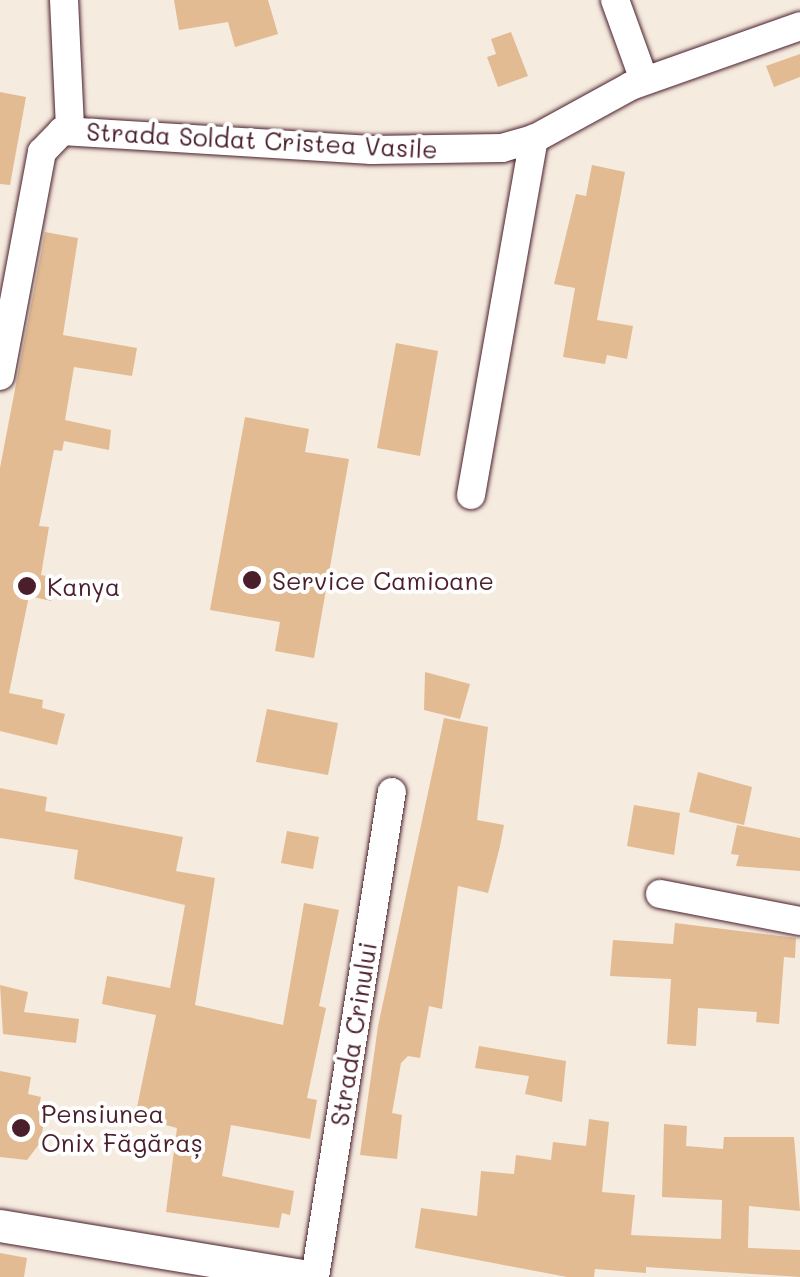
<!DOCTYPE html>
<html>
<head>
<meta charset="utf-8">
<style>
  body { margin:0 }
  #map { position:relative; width:800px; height:1277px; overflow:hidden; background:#f6ebdf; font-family:Mali,sans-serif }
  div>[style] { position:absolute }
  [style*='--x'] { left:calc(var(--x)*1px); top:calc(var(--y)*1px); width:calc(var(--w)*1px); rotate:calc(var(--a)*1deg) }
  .building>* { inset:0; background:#e2bb93 }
  .roads { filter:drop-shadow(0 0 2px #4a1f2b) drop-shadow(0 0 2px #4a1f2b) }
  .minor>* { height:28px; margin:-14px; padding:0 14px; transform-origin:14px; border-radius:14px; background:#fff }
  .major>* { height:32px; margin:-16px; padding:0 16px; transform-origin:16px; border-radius:16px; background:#fff }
  .dots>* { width:28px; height:28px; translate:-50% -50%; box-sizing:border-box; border:5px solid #fff; border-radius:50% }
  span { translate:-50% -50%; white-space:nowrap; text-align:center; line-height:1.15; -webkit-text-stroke:8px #fff; paint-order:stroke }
  .street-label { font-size:25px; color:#4a1f2b }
  .poi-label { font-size:25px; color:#4a1f2b }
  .left { translate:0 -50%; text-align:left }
</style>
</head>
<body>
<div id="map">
  <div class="building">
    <div style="clip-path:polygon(174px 0,268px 0,278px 34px,235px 47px,228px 22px,179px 30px)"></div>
    <div style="clip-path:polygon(511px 32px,528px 76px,498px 87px,487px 57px,496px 54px,491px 39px)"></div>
    <div style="clip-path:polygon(800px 54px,800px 77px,774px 87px,766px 66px)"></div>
    <div style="clip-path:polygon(0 92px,26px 97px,10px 185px,0 184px)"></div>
    <div style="clip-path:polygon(592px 165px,625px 172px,597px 320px,633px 326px,627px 359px,607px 355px,605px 364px,563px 357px,575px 288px,554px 284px,576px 194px,586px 196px)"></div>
    <div style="clip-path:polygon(45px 232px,78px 238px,63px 335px,137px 348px,132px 376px,74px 367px,65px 420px,111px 430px,109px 450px,64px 441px,62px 451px,54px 450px,39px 526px,49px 527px,41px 575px,56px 578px,51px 601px,29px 596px,9px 693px,43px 700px,42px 708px,65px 714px,57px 745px,0 731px,0 468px)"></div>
    <div style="clip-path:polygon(396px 343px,438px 351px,420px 456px,377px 448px)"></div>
    <div style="clip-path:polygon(245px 417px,309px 429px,305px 452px,349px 459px,314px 658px,275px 651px,280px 622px,210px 610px)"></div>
    <div style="clip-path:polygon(425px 672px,470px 684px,460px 719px,424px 710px)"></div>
    <div style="clip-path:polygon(267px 709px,338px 723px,328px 775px,256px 762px)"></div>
    <div style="clip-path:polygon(444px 718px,488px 727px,477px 820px,504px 825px,500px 846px,488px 893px,458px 886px,442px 1009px,429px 1006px,420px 1058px,408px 1056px,401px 1063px,392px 1113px,402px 1115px,397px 1159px,360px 1155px,378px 1026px)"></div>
    <div style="clip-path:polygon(698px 772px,752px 787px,744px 825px,689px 812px)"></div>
    <div style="clip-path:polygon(0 788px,47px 797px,45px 811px,183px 837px,176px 871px,215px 878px,195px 1005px,283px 1025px,304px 903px,339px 910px,319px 1006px,326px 1008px,307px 1098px,317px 1100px,310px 1139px,231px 1125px,222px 1176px,294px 1191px,290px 1215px,282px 1213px,279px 1228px,166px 1212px,177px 1128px,135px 1117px,156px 1015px,102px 1004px,107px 976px,170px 988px,185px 905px,74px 879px,78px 850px,0 838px)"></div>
    <div style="clip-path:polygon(634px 805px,680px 813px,674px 855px,627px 846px)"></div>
    <div style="clip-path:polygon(737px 825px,800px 838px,800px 871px,736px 866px,739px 855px,731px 854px)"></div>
    <div style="clip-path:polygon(287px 831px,319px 837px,313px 869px,281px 863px)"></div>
    <div style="clip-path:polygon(675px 923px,796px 938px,795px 958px,784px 957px,779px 1024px,756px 1022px,757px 1012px,698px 1008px,696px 1046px,667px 1044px,671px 979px,610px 976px,613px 940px,673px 944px)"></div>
    <div style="clip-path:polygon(0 985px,28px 992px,24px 1012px,79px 1019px,76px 1043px,3px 1034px)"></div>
    <div style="clip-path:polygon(479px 1046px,566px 1061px,562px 1102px,525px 1094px,529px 1076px,475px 1068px)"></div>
    <div style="clip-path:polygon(0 1071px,31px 1077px,28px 1094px,41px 1097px,38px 1111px,46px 1112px,40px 1143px,27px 1160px,0 1157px)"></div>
    <div style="clip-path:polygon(589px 1119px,609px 1122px,602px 1192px,635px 1195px,631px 1235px,721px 1239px,722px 1200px,662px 1197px,664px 1124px,687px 1126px,686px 1146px,723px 1149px,724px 1137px,794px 1137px,800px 1211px,749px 1206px,748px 1248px,800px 1250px,800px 1277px,646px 1267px,646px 1273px,595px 1269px,594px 1277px,567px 1277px,415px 1248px,421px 1208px,477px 1216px,481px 1171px,514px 1174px,516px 1155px,551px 1160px,553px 1142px,586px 1146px)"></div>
    <div style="clip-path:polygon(0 1253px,27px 1258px,24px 1277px,0 1277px)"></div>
  </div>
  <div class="roads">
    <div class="minor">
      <div style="--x:64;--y:0;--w:129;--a:87.3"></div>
      <div style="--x:615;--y:0;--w:85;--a:70.1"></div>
      <div style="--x:0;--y:376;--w:228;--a:-79.4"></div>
      <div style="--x:42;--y:152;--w:29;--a:-46"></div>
      <div style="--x:62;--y:131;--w:310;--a:3.5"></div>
      <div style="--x:371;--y:150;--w:131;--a:-0.9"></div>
      <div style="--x:502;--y:148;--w:33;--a:-16"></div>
      <div style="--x:534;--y:139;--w:111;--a:-28.7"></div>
      <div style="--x:631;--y:86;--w:179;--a:-19.5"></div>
      <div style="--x:471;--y:495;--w:362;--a:-80"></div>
      <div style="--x:660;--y:894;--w:143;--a:10.9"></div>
      <div style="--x:315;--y:1277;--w:491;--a:-81"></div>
    </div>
    <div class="major">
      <div style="--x:0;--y:1226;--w:311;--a:9.4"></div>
    </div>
  </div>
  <div class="dots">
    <div style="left:252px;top:580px;background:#4a1f2b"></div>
    <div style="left:27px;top:586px;background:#4a1f2b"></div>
    <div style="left:21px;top:1128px;background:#4a1f2b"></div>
  </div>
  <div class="street-label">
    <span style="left:262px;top:140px;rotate:3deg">Strada Soldat Cristea Vasile</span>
    <span style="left:353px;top:1034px;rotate:-81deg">Strada Crinului</span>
  </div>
  <div class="poi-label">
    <span class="left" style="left:272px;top:580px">Service Camioane</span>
    <span class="left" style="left:47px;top:586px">Kanya</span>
    <span class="left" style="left:41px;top:1128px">Pensiunea<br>Onix Făgăraș</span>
  </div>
</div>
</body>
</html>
